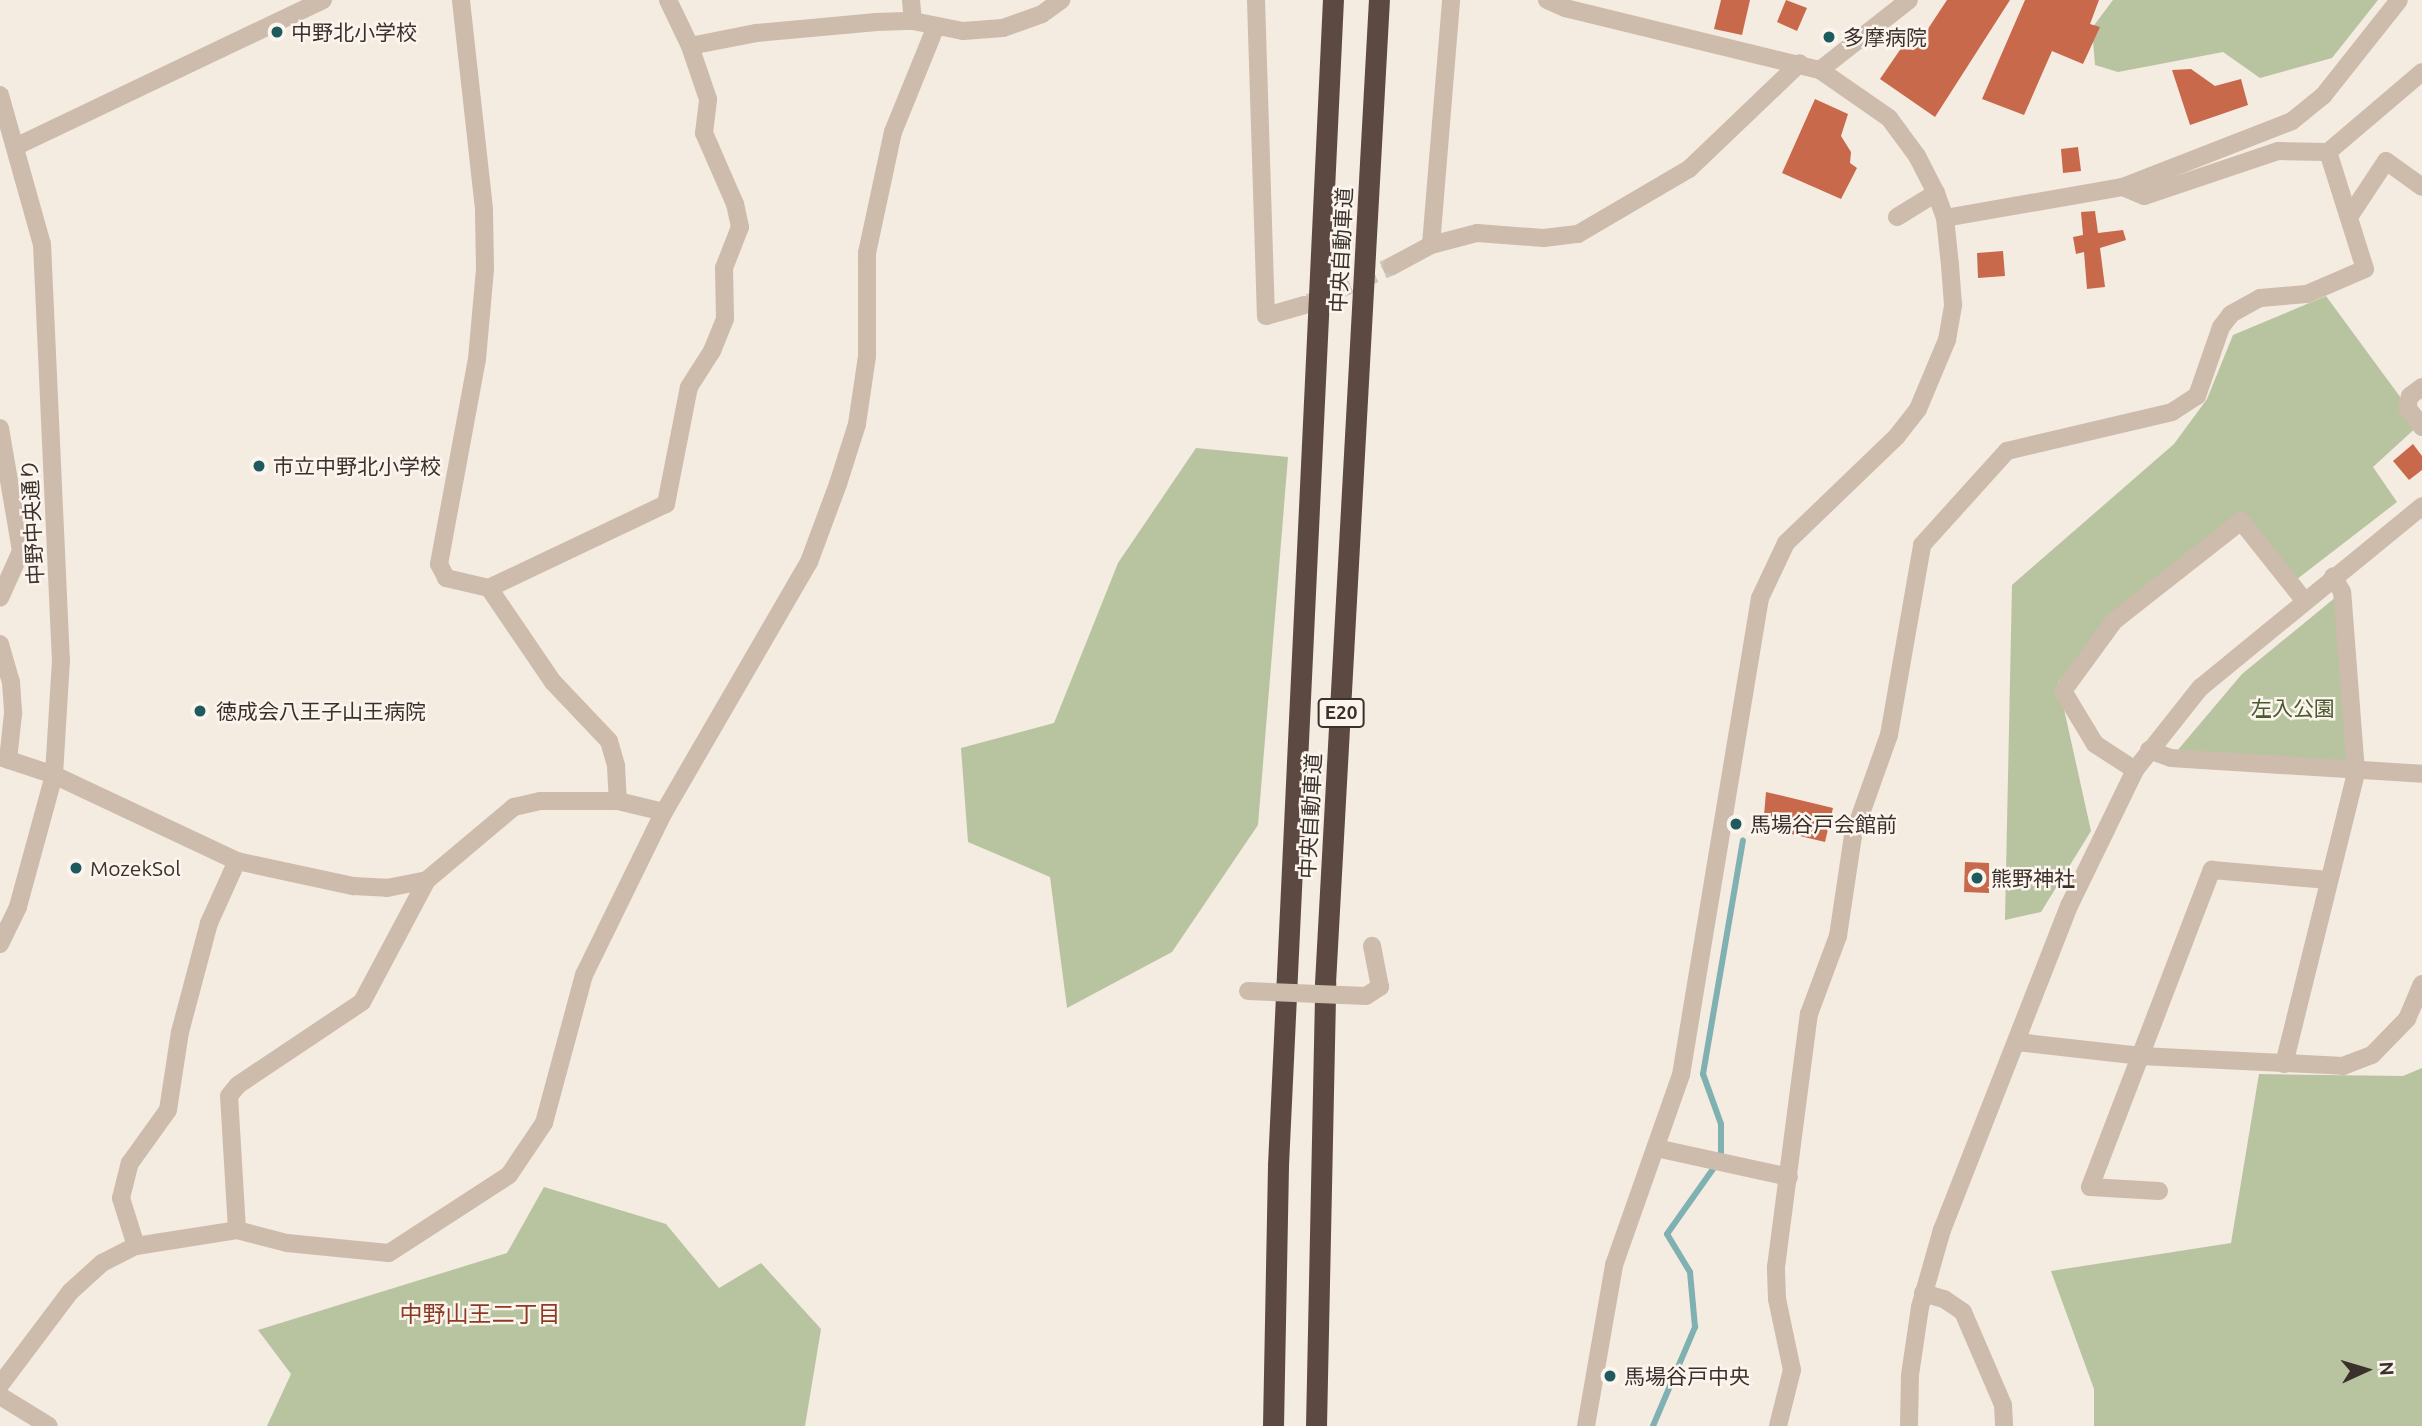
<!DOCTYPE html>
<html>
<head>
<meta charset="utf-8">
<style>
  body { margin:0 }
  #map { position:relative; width:2422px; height:1426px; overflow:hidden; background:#f4ebe1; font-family:Ubuntu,"Noto Sans JP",sans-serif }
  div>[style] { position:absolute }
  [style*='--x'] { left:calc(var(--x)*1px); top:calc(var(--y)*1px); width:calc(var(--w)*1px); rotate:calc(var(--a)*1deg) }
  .green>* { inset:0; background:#b8c4a0 }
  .stream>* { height:6px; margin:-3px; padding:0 3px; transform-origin:3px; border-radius:3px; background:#7fb0b2 }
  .building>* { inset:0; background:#c8694b }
  .minor-tunnel>* { height:18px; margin-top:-9px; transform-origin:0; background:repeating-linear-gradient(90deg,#cfc6bd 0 18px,transparent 0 27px) }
  .minor>* { height:18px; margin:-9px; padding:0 9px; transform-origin:9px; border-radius:9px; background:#cdbbac }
  .tertiary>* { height:18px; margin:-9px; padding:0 9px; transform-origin:9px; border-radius:9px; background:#cdbbac }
  .motorway>* { height:21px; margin:-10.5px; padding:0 10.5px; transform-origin:10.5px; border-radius:10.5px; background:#5c4a42 }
  .minor-bridge>* { height:18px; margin:-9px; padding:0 9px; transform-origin:9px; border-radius:9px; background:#cdbbac }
  .dots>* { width:19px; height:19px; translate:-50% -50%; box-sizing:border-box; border:4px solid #fbf5ee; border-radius:50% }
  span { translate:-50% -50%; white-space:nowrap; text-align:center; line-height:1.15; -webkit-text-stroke:5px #fbf5ee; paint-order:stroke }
  .shield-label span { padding:2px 5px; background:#fbf5ee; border:2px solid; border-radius:5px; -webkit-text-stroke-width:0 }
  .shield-label { font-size:19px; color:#3b302b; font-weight:700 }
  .poi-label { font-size:21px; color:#3b302b }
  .left { translate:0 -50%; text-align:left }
  .street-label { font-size:21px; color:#3b302b }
  .park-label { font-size:21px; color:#4a5a2e }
  .neighbourhood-label { font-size:23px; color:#8c3b22 }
  .north { position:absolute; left:2331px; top:1335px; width:70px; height:70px; -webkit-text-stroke:5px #fbf5ee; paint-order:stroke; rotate:86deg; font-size:19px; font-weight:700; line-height:28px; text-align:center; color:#3b302b }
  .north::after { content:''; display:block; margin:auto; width:24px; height:32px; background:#3b302b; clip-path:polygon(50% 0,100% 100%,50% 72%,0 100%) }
</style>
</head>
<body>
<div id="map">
  <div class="green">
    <div style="clip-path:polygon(2113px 0,2378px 0,2332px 58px,2260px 78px,2223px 52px,2118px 72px,2095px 65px,2092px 28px)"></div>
    <div style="clip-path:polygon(2326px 296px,2420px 424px,2373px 467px,2397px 502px,2292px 583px,2241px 521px,2058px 682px,2091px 831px,2041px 912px,2005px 920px,2012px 585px,2174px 444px,2207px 399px,2233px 335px)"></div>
    <div style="clip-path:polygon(1196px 448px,1288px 457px,1258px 825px,1172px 952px,1067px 1008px,1050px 877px,968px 842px,961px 748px,1054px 723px,1118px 563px)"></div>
    <div style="clip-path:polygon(2342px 592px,2356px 772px,2171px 758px,2242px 674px)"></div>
    <div style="clip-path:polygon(2422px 1068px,2422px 1426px,2094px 1426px,2094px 1389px,2051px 1271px,2231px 1243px,2259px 1074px,2403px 1076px)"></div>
    <div style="clip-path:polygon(544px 1187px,666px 1224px,719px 1288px,761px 1263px,821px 1329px,805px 1426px,267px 1426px,291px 1374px,258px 1330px,507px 1253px)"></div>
  </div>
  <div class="stream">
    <div style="--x:1721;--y:1153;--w:29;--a:-90"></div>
    <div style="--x:1721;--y:1124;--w:53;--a:-109.8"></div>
    <div style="--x:1703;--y:1074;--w:237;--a:-80.3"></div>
    <div style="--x:1653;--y:1426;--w:108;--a:-67"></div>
    <div style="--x:1695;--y:1327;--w:55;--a:-95.2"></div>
    <div style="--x:1690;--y:1272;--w:44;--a:-121.2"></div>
    <div style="--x:1667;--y:1234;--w:80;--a:-54.7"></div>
  </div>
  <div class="building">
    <div style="clip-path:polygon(1721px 0,1750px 0,1742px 35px,1714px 29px)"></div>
    <div style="clip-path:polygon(1786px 0,1807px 8px,1797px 31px,1777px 22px)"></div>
    <div style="clip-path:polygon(1947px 0,2010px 0,1935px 117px,1880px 79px,1904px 44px,1914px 50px)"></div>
    <div style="clip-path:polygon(2025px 0,2099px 0,2090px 24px,2100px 27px,2083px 64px,2052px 51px,2024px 115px,1982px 99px)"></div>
    <div style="clip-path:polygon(2191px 69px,2215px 86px,2241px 79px,2248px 105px,2190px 125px,2172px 70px)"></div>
    <div style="clip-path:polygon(1815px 99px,1848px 114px,1841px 136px,1851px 152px,1850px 163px,1857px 168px,1841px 199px,1782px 173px)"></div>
    <div style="clip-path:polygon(2078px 147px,2081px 171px,2063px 173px,2061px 149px)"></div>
    <div style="clip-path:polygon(2095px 211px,2098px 233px,2123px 230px,2126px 240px,2100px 248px,2105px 287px,2087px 289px,2084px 252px,2076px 254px,2073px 237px,2083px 235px,2081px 212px)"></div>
    <div style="clip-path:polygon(2003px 251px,2005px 276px,1978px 278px,1977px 253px)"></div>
    <div style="clip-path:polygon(2413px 444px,2422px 456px,2422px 470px,2409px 480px,2393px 461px)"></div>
    <div style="clip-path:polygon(1766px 792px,1833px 808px,1825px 842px,1763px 827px)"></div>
    <div style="clip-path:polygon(1965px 862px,1989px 863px,1989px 893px,1964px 892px)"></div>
  </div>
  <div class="minor-tunnel">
    <div style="--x:1309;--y:303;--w:91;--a:-24"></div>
  </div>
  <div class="minor">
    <div style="--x:911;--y:0;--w:21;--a:85"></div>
    <div style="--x:1256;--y:0;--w:316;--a:88.2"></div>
    <div style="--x:1266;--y:316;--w:40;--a:-16"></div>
    <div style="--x:1547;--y:0;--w:20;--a:24"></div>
    <div style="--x:1565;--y:8;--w:262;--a:13.7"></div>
    <div style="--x:1820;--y:70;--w:113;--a:-38.2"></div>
    <div style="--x:2328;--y:152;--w:123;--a:-40.4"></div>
    <div style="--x:1897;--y:217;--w:46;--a:-31.6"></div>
    <div style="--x:2349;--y:217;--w:67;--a:-56.5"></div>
    <div style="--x:2386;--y:161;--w:44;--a:35.8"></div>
    <div style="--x:1945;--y:218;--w:181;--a:-9.9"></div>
    <div style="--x:2123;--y:187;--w:181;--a:-21.3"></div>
    <div style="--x:2292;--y:121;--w:40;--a:-39"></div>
    <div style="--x:2323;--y:96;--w:122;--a:-51.6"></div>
    <div style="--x:1431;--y:245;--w:246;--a:-85.3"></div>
    <div style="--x:1392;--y:266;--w:44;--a:-28.3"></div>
    <div style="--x:1431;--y:245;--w:48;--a:-14.6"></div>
    <div style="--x:1477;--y:233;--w:67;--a:4.3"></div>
    <div style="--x:1544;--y:238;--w:34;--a:-7"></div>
    <div style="--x:1578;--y:234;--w:129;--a:-30.4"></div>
    <div style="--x:1689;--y:169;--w:153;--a:-43.7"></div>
    <div style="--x:2422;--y:387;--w:15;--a:143"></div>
    <div style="--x:2410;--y:396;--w:11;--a:105"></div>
    <div style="--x:2407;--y:407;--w:25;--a:53"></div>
    <div style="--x:0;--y:428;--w:125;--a:80.3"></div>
    <div style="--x:21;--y:551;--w:51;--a:114.1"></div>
    <div style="--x:439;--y:564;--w:16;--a:63"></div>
    <div style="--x:446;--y:578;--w:44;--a:13.1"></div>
    <div style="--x:489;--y:588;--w:196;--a:-25.4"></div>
    <div style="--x:666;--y:504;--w:119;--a:-78.9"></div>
    <div style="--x:689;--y:387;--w:43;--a:-57.4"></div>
    <div style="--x:712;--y:351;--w:35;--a:-68"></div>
    <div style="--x:725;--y:319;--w:51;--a:-91.1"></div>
    <div style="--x:724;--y:268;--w:44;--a:-68.7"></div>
    <div style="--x:740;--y:227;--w:24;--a:-102"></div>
    <div style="--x:735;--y:204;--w:77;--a:-113.6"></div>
    <div style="--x:704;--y:133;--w:34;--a:-83"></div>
    <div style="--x:708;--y:99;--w:56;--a:-108.8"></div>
    <div style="--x:489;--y:588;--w:114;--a:55.8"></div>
    <div style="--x:553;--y:682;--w:81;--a:46.5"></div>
    <div style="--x:609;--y:741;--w:26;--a:74"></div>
    <div style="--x:616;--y:766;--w:35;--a:87"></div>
    <div style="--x:0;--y:644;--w:40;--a:74"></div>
    <div style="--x:11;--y:682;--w:32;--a:86"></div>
    <div style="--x:13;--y:714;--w:46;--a:96.2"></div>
    <div style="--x:2149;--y:750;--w:23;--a:20"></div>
    <div style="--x:2171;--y:758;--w:252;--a:3.6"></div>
    <div style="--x:0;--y:757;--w:57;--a:18.4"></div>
    <div style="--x:54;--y:775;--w:202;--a:25.2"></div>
    <div style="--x:237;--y:861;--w:119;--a:12.2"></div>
    <div style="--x:353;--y:886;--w:34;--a:3"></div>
    <div style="--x:387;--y:888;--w:41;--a:-11.3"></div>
    <div style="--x:427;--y:880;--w:114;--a:-40"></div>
    <div style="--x:514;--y:807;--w:27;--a:-13"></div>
    <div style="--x:540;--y:801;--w:78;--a:0"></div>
    <div style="--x:618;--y:801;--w:47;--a:13.4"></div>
    <div style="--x:2135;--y:770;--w:48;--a:-147"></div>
    <div style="--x:2095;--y:744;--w:62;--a:-121.1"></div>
    <div style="--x:2063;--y:691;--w:87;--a:-53.9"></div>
    <div style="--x:2114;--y:621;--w:162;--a:-38.2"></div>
    <div style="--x:2241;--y:521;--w:100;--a:51.5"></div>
    <div style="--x:1366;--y:996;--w:17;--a:-33"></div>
    <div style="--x:1380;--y:987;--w:42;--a:-101"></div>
    <div style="--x:2017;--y:1042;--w:125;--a:6.4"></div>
    <div style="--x:2141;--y:1056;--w:202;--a:2.8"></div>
    <div style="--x:2343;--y:1066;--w:31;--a:-21"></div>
    <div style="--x:2372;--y:1055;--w:50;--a:-45.8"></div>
    <div style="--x:2407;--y:1019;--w:38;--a:-67"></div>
    <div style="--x:2284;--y:1064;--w:301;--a:-76.1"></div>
    <div style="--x:2356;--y:772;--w:181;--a:-94.4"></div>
    <div style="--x:2342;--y:592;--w:18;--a:-119"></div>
    <div style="--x:1656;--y:1148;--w:136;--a:12.3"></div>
    <div style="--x:2159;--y:1191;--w:69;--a:-176.7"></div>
    <div style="--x:2090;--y:1187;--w:340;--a:-69"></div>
    <div style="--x:2212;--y:870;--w:117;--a:4.9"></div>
    <div style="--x:237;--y:1230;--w:134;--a:-93.4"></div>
    <div style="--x:229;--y:1096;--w:14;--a:-51"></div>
    <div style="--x:238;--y:1085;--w:149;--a:-33.8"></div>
    <div style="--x:362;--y:1002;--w:138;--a:-62"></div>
    <div style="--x:136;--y:1246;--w:50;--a:-107.4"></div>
    <div style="--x:121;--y:1198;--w:36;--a:-76"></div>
    <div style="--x:130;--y:1163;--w:65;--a:-54.4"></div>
    <div style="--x:168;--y:1110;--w:79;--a:-81.3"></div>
    <div style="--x:180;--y:1032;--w:113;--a:-75.1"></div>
    <div style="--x:209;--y:923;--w:68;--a:-65.7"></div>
    <div style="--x:1923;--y:1293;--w:22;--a:16"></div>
    <div style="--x:1944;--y:1299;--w:23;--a:34"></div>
    <div style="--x:1963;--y:1312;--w:101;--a:66.7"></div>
    <div style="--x:2003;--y:1405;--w:21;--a:87"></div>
    <div style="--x:0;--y:1385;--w:116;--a:-53"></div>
    <div style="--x:70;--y:1292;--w:43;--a:-42.2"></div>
    <div style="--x:102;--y:1263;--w:38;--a:-27"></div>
    <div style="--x:136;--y:1246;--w:102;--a:-9"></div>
    <div style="--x:237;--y:1230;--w:52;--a:14.6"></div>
    <div style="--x:287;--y:1243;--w:102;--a:5.6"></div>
    <div style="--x:389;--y:1253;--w:143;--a:-33"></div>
    <div style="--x:509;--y:1175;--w:63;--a:-56.1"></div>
    <div style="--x:544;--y:1123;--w:153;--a:-74.9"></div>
    <div style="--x:584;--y:975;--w:182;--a:-63.9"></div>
    <div style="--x:664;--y:812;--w:289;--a:-59.9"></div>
    <div style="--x:809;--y:562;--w:83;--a:-69.6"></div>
    <div style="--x:838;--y:484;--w:63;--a:-72.4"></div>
    <div style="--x:857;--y:424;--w:69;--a:-81.6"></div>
    <div style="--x:867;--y:356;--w:103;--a:-90"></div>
    <div style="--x:867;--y:253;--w:124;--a:-77.9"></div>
    <div style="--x:893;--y:132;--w:114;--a:-67.9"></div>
    <div style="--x:0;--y:1396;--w:57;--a:31.5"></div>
    <div style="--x:1778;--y:1426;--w:58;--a:-76"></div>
    <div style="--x:1792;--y:1370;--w:73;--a:-101.9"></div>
    <div style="--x:1777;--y:1299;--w:32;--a:-92"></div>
    <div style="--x:1776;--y:1267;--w:255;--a:-82.6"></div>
    <div style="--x:1809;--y:1014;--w:83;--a:-69.6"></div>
    <div style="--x:1838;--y:936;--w:101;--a:-81.5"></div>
    <div style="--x:1853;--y:836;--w:107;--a:-70.4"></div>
    <div style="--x:1889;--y:735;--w:193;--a:-80.1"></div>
    <div style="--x:1922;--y:545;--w:127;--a:-47.9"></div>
    <div style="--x:2007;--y:451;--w:170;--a:-13.3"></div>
    <div style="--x:2172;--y:412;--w:30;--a:-33"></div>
    <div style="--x:2197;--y:396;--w:73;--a:-70.8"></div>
    <div style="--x:2221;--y:327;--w:16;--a:-52"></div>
    <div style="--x:2231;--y:314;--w:33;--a:-29"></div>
    <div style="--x:2260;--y:298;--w:47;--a:-4.9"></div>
    <div style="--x:2307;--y:294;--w:63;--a:-23.3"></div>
    <div style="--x:2365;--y:269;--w:123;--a:-107.5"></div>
    <div style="--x:2328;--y:152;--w:50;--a:-178.9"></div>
    <div style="--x:2278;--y:151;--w:141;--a:161.4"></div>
    <div style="--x:2144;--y:196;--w:23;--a:-157"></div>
  </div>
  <div class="tertiary">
    <div style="--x:668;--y:0;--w:51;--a:64.4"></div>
    <div style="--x:690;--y:46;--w:67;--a:-11.1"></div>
    <div style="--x:756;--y:33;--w:121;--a:-5.2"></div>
    <div style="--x:876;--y:22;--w:37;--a:-2"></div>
    <div style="--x:913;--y:21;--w:51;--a:11.3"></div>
    <div style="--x:963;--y:31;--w:40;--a:-4.3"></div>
    <div style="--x:1003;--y:28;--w:41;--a:-19.7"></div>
    <div style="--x:1042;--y:14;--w:24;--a:-36"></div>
    <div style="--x:0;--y:95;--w:155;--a:74.3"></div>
    <div style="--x:42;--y:244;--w:416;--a:87.4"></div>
    <div style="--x:61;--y:660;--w:115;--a:93.5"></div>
    <div style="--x:54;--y:775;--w:137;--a:105.3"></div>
    <div style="--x:18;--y:907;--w:41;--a:115.9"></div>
    <div style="--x:17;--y:146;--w:339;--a:-25.5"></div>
    <div style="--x:439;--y:564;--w:208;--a:-79.5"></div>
    <div style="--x:477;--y:359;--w:90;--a:-84.9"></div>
    <div style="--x:485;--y:269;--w:60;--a:-91"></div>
    <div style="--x:484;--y:209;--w:210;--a:-96.3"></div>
    <div style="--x:1586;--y:1426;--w:163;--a:-80.1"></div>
    <div style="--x:1614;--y:1265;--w:201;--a:-70.6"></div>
    <div style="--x:1681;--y:1075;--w:483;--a:-80.6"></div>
    <div style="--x:1760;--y:598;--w:61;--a:-64.7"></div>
    <div style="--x:1786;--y:543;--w:154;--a:-43.9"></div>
    <div style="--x:1897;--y:436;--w:34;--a:-52"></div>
    <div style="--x:1918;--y:409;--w:75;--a:-67.2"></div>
    <div style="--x:1947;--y:340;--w:36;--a:-80"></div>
    <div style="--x:1953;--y:305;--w:40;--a:-94.3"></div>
    <div style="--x:1950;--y:265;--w:47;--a:-96.1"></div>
    <div style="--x:1945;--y:218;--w:27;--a:-110"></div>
    <div style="--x:1936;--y:193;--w:42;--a:-117.2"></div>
    <div style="--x:1917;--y:156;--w:47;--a:-126.4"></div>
    <div style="--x:1889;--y:118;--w:84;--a:-145.2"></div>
    <div style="--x:1909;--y:1426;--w:51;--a:-88.9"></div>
    <div style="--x:1910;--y:1375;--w:69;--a:-81.6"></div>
    <div style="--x:1920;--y:1307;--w:80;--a:-74.1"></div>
    <div style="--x:1942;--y:1230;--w:350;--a:-68.6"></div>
    <div style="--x:2070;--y:904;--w:149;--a:-64.1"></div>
    <div style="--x:2135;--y:770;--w:105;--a:-51.6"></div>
    <div style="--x:2200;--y:688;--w:287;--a:-39.3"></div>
  </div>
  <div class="motorway">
    <div style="--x:1273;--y:1426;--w:261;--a:-88.9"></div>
    <div style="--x:1278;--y:1165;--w:1166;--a:-87.3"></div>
    <div style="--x:1316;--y:1426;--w:443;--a:-88.8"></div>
    <div style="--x:1325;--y:983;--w:984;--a:-86.86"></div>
  </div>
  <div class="minor-bridge">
    <div style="--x:1248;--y:991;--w:118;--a:2.4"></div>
  </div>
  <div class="dots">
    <div style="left:277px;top:32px;background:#1f5a5e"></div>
    <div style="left:1829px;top:37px;background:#1f5a5e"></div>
    <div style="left:259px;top:466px;background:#1f5a5e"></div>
    <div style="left:200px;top:711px;background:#1f5a5e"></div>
    <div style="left:1736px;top:824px;background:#1f5a5e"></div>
    <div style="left:76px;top:868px;background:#1f5a5e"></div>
    <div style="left:1977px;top:878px;background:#1f5a5e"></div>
    <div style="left:1610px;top:1376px;background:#1f5a5e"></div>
  </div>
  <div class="shield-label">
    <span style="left:1341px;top:713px">E20</span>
  </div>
  <div class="poi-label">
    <span class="left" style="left:291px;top:32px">中野北小学校</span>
    <span class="left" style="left:1843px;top:37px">多摩病院</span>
    <span class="left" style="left:273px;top:466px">市立中野北小学校</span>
    <span class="left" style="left:216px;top:711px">徳成会八王子山王病院</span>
    <span class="left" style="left:1750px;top:824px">馬場谷戸会館前</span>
    <span class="left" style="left:90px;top:868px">MozekSol</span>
    <span class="left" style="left:1991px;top:878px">熊野神社</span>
    <span class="left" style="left:1624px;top:1376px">馬場谷戸中央</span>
  </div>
  <div class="street-label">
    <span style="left:1341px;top:250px;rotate:-87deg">中央自動車道</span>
    <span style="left:32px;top:522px;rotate:-93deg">中野中央通り</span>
    <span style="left:1310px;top:816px;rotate:-87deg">中央自動車道</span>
  </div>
  <div class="park-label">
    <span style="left:2293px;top:708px">左入公園</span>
  </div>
  <div class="neighbourhood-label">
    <span style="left:480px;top:1314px">中野山王二丁目</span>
  </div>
  <div class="north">N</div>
</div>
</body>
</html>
